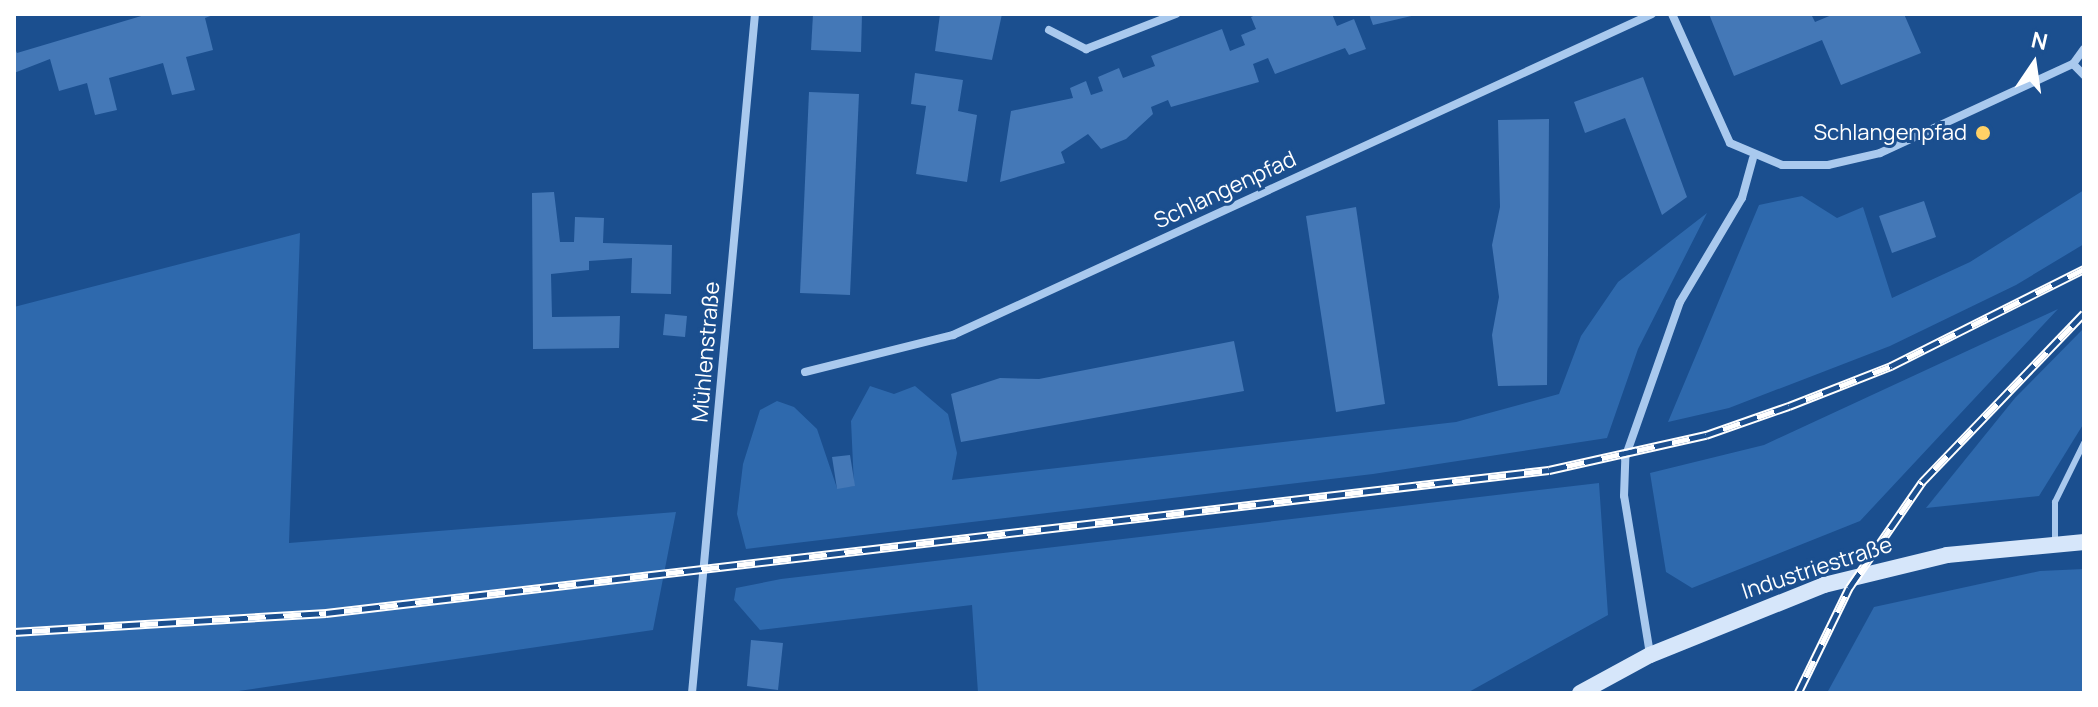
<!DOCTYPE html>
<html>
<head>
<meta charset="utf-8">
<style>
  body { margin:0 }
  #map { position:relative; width:2098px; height:707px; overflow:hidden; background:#1b4f8f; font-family:Manrope,sans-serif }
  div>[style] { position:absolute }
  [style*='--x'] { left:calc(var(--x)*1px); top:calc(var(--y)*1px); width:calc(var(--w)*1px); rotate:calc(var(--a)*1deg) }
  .green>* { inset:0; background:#2e69ad }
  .building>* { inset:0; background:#4478b7 }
  .lane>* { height:6px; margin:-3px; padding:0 3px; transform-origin:3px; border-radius:3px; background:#a9c9ee }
  .street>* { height:8px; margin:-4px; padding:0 4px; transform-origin:4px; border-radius:4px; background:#a9c9ee }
  .secondary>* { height:16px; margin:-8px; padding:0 8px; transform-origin:8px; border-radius:8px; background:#d6e6fa }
  .rail>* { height:9px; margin-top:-4.5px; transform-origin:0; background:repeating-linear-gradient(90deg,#1b4f8f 0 18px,#fff 0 36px); box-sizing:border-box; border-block:2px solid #fff }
  .dots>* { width:22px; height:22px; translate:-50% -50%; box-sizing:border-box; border:4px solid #1b4f8f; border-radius:50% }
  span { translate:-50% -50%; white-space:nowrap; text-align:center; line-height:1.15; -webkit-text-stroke:6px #1b4f8f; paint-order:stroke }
  .poi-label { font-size:22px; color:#fff }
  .right { translate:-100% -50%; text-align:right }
  .street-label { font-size:22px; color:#fff }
  .frame { position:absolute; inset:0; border:16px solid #fff; pointer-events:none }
  .north { position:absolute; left:1994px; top:24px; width:80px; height:80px; -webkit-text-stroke:6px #1b4f8f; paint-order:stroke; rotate:13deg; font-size:22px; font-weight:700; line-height:32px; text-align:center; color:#fff }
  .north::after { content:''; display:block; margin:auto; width:28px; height:36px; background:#fff; clip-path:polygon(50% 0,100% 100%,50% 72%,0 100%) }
</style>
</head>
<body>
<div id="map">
  <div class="green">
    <div style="clip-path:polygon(2084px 190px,2084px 244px,2016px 285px,1890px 346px,1729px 408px,1668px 422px,1759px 205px,1802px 196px,1837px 218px,1863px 207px,1892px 298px,1970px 262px)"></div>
    <div style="clip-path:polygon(1707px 213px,1638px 349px,1607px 438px,1373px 474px,746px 549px,737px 514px,743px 464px,760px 410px,777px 401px,794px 407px,817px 429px,837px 488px,854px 486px,851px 421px,870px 386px,894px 394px,915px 386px,948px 414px,957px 453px,952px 480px,1456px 422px,1559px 394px,1581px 336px,1618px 282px)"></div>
    <div style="clip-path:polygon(300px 233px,289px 543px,676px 512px,653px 630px,225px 693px,14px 693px,14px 307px)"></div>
    <div style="clip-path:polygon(2058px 309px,1860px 521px,1692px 588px,1666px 572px,1650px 473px,1764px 445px)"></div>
    <div style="clip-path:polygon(2084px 328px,2084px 423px,2039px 496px,1926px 508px,2015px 398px)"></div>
    <div style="clip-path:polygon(1599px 483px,1608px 615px,1467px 693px,978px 693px,972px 605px,760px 630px,734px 600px,736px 588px,781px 579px)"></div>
    <div style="clip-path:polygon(2084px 569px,2084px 693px,1827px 693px,1874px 607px,2040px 571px)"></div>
  </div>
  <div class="building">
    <div style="clip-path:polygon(148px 14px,216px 14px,205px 18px,213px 50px,186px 57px,195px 90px,172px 95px,163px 63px,109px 78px,117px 110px,95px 115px,87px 83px,59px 91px,50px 59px,14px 73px,14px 47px,17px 53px)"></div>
    <div style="clip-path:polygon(813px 14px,862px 14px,861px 52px,811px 50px)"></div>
    <div style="clip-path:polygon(940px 14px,1002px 14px,992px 60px,935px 51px)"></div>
    <div style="clip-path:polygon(1258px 14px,1332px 14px,1337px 26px,1354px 19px,1366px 49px,1349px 55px,1345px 48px,1275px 74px,1268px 58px,1253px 64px,1259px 82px,1171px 107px,1168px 100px,1151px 107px,1153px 114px,1126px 139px,1101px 149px,1088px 134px,1061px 152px,1065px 163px,1000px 182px,1011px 111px,1073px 98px,1070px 88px,1086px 81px,1091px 95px,1103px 91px,1098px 77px,1119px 68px,1123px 78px,1155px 66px,1151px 56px,1222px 29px,1230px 51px,1245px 45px,1241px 35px,1256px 29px,1251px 17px)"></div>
    <div style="clip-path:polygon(1369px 14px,1420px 14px,1373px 25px)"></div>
    <div style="clip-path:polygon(1709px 14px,1811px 14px,1815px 22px,1834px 14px,1904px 14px,1921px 53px,1841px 85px,1822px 40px,1734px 76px)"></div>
    <div style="clip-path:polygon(915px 73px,963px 80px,958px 111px,977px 115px,967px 182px,916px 174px,926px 106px,911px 104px)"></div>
    <div style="clip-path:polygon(1643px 77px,1687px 197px,1662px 215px,1625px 118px,1585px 133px,1574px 102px)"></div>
    <div style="clip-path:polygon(809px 92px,859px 94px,850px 295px,800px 293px)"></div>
    <div style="clip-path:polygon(1549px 119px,1547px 385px,1498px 386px,1492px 335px,1499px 297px,1492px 245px,1500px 207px,1498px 120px)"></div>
    <div style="clip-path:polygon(554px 192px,560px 242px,574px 242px,575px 217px,604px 218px,603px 243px,672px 245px,671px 294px,631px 293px,632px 258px,589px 261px,589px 270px,551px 274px,552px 317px,620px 316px,619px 348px,533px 349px,532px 193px)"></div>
    <div style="clip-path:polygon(1924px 201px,1936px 237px,1892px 253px,1879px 216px)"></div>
    <div style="clip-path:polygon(1356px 207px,1385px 404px,1336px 412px,1306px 216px)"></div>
    <div style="clip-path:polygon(665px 314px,687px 316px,685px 337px,663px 335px)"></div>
    <div style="clip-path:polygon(1234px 341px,1244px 391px,961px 442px,951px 394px,1000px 378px,1039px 379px)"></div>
    <div style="clip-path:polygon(850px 455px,855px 486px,837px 489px,832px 457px)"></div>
    <div style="clip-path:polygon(751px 640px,783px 643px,778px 690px,747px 686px)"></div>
  </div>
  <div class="lane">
    <div style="--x:2055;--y:542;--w:40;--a:-90"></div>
    <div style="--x:2055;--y:502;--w:66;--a:-63.8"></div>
  </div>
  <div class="street">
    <div style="--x:1672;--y:14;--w:141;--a:65.8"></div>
    <div style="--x:1730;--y:143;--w:56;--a:22.9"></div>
    <div style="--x:1782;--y:165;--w:46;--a:0"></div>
    <div style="--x:1828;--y:165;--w:53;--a:-13"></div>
    <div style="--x:1880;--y:153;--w:213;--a:-24.8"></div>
    <div style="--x:2073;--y:64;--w:19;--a:-54"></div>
    <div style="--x:1049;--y:30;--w:42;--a:27.2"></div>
    <div style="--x:1086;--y:49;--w:97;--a:-21.3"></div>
    <div style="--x:2073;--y:64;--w:16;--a:45"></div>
    <div style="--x:805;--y:372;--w:153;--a:-14"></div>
    <div style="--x:953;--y:335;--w:769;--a:-24.67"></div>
    <div style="--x:1650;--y:654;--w:160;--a:-99.3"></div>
    <div style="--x:1624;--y:496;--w:38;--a:-88"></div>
    <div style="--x:1625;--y:458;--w:165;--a:-70.6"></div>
    <div style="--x:1680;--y:302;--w:121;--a:-59.2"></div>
    <div style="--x:1742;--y:198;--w:41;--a:-74.6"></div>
    <div style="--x:692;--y:693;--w:682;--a:-84.7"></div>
  </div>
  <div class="secondary">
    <div style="--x:1580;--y:693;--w:80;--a:-28.5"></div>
    <div style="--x:1650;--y:655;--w:188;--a:-21.9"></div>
    <div style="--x:1824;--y:585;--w:127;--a:-13.7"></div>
    <div style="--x:1947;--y:555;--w:138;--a:-5.4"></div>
  </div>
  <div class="rail">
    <div style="--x:14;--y:632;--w:313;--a:-3.5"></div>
    <div style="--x:326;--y:613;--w:1231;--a:-6.67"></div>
    <div style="--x:1549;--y:470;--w:161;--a:-12.6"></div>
    <div style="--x:1706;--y:435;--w:88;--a:-19.3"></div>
    <div style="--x:1789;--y:406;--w:110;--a:-21.4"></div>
    <div style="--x:1891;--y:366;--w:216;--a:-26.7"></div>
    <div style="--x:1798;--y:693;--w:117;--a:-64.1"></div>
    <div style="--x:1849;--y:588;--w:129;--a:-55.4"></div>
    <div style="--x:1922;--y:482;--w:234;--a:-46.2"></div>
  </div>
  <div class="dots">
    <div style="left:1983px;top:133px;background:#ffd166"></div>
  </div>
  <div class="poi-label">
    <span class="right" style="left:1967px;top:133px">Schlangenpfad</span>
  </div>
  <div class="street-label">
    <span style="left:1225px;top:190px;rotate:-25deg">Schlangenpfad</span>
    <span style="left:706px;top:352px;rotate:-85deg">Mühlenstraße</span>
    <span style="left:1817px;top:568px;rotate:-18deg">Industriestraße</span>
  </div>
  <div class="frame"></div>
  <div class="north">N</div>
</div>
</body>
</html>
